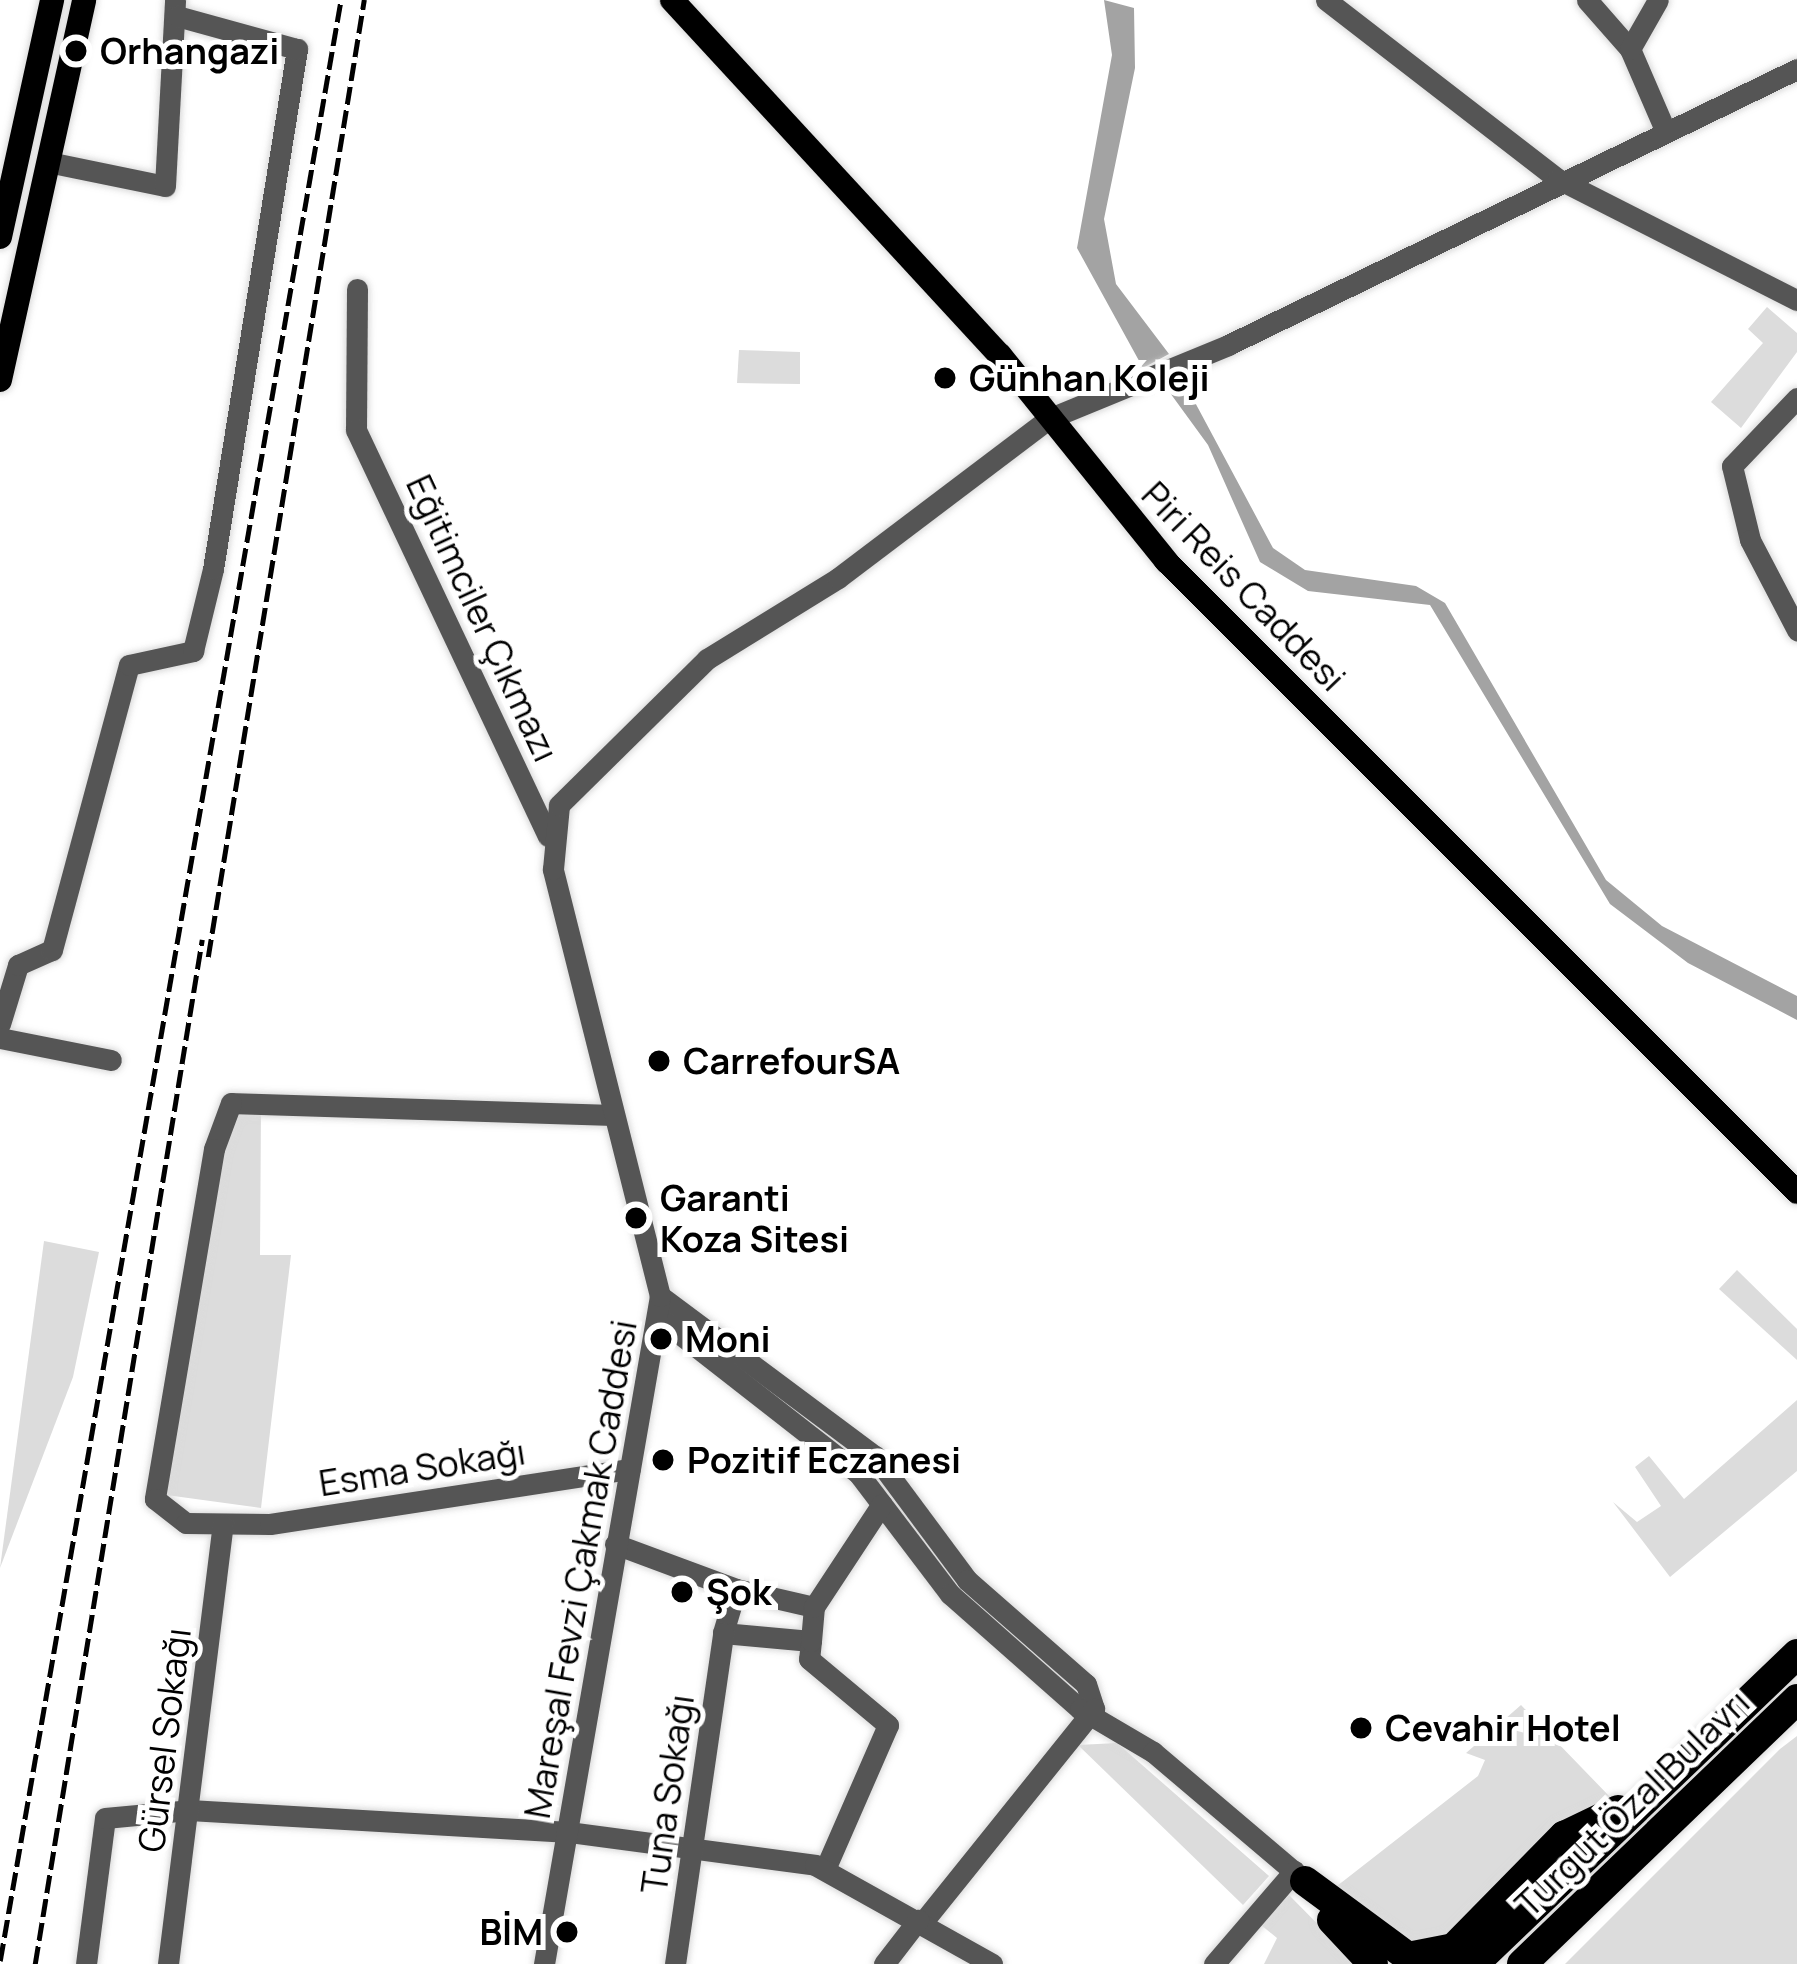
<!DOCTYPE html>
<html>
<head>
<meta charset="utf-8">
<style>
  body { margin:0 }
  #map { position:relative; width:1797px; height:1964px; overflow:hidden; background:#fff; font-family:Manrope,sans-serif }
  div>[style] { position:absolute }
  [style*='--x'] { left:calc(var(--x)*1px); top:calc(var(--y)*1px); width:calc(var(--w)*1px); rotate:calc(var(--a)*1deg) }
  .green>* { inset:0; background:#dcdcdc }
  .water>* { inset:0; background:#a3a3a3 }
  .roads { filter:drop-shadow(0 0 3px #dbdbdb) drop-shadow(0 0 3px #dbdbdb) }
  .minor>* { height:21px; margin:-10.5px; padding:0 10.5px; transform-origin:10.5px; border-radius:10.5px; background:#555 }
  .major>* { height:24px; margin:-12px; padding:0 12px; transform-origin:12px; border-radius:12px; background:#000 }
  .highway>* { height:30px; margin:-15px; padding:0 15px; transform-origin:15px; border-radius:15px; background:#000 }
  .rail>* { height:4.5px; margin-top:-2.25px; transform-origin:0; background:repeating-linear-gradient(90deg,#000 0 18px,transparent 0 24px) }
  .dots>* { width:33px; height:33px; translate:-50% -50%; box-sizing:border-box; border:6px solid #fff; border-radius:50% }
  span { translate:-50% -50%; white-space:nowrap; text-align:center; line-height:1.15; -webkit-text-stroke:10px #fff; paint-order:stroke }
  .poi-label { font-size:36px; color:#000; font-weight:700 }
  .left { translate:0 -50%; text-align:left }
  .right { translate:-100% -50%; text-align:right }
  .street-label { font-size:36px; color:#000 }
</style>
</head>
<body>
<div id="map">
  <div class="green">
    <div style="clip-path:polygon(1767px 307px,1797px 333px,1797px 352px,1741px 428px,1711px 402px,1763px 343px,1748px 329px)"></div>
    <div style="clip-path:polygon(739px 350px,800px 352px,800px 384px,737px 383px)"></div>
    <div style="clip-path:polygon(261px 1108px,260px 1255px,291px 1255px,261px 1508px,159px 1494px,225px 1125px,234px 1111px)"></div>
    <div style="clip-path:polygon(44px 1241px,99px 1252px,73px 1377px,0 1568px)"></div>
    <div style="clip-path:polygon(1737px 1270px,1797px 1329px,1797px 1360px,1719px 1289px)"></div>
    <div style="clip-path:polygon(1797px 1400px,1797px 1471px,1670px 1577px,1613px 1502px,1637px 1522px,1661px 1506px,1635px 1467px,1649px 1456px,1684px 1499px)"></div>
    <div style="clip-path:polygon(1521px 1705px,1612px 1799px,1438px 1947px,1420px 1949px,1337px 1886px,1478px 1776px,1485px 1760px,1466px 1753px)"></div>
    <div style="clip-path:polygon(1797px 1736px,1797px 1964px,1565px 1964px,1780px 1749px)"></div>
    <div style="clip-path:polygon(1117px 1743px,1269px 1876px,1243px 1905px,1078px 1745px)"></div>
    <div style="clip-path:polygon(1289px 1895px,1357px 1964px,1264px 1964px,1277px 1938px,1261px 1925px)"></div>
  </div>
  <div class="water">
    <div style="clip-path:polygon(1104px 0,1134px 8px,1135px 68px,1104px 219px,1116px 284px,1169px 354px,1143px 368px,1077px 248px,1112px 55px)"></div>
    <div style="clip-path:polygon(1183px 380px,1273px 548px,1305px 570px,1416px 586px,1445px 603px,1606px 880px,1662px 926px,1797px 996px,1797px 1020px,1688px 963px,1610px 904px,1430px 605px,1308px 591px,1260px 562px,1208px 445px,1165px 386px)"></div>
  </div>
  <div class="roads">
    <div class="minor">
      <div style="--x:1326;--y:0;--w:293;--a:37.7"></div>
      <div style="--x:1558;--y:179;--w:268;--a:26.9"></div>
      <div style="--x:1587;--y:0;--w:65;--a:48.7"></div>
      <div style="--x:1630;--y:49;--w:90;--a:66.6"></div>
      <div style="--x:1630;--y:49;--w:56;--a:-60.3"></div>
      <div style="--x:48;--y:162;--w:119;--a:11.6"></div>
      <div style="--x:165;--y:186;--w:186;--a:-86.9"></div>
      <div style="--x:357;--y:289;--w:141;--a:90.4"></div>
      <div style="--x:356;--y:430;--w:449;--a:64.7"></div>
      <div style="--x:1797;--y:398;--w:94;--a:133.7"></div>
      <div style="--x:1732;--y:466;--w:76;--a:76.3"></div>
      <div style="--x:1750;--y:540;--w:102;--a:62.4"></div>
      <div style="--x:0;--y:1024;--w:62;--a:-73"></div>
      <div style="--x:18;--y:965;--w:37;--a:-24"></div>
      <div style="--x:52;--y:950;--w:295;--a:-74.9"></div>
      <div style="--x:129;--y:665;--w:66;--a:-12.3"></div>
      <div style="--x:193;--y:651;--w:84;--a:-76.3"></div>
      <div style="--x:213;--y:569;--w:527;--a:-80.82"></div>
      <div style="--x:297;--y:49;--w:124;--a:-164.6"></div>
      <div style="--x:0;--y:1038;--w:113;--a:11.2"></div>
      <div style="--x:611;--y:1115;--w:380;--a:-178.2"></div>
      <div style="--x:231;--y:1103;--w:49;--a:110.3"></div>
      <div style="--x:214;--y:1149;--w:355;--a:99.6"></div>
      <div style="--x:155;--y:1499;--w:39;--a:38"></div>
      <div style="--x:186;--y:1523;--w:84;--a:0.7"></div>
      <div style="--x:270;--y:1524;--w:364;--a:-8.7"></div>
      <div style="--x:660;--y:1296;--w:268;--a:36.7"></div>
      <div style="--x:875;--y:1456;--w:154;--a:53.4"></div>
      <div style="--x:967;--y:1580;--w:158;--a:41.2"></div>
      <div style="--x:1086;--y:1684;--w:26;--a:72"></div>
      <div style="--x:658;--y:1317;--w:254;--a:38"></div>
      <div style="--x:858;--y:1473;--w:152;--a:52.8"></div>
      <div style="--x:950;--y:1594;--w:174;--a:41.5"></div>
      <div style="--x:1080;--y:1709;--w:85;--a:30.5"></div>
      <div style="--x:1153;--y:1752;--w:199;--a:40.3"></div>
      <div style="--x:615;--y:1544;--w:129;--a:20.4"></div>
      <div style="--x:736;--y:1589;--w:46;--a:106.5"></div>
      <div style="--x:723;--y:1633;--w:88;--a:5.2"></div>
      <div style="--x:811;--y:1641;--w:18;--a:96"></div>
      <div style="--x:809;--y:1659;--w:103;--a:39.9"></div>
      <div style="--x:888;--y:1725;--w:157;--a:113.6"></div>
      <div style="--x:736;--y:1589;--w:80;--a:13"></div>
      <div style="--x:811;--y:1641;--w:34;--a:-85"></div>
      <div style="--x:814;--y:1607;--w:123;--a:-56.6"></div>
      <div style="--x:922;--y:1923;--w:275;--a:-51.2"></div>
      <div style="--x:86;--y:1964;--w:147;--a:-82.6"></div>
      <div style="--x:105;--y:1818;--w:84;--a:-5.4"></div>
      <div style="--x:189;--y:1810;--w:381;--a:3.3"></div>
      <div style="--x:569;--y:1832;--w:248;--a:7.6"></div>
      <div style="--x:815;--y:1865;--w:203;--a:29.2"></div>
      <div style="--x:168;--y:1964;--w:442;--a:-82.9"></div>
      <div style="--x:544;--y:1964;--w:678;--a:-80.15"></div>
      <div style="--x:660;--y:1296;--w:440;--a:-104.1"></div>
      <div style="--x:553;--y:869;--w:64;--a:-84.6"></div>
      <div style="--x:559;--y:805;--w:208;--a:-44.6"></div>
      <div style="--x:707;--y:659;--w:154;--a:-31.7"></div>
      <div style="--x:838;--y:578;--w:263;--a:-37.1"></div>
      <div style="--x:1048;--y:419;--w:195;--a:-22.3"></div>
      <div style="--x:1228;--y:345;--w:632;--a:-25.88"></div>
      <div style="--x:675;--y:1964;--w:334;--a:-81.7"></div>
      <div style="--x:884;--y:1964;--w:56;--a:-52.3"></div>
      <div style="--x:1214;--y:1964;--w:123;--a:-49.3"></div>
    </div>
    <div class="major">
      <div style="--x:672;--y:0;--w:483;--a:47.3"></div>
      <div style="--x:1000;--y:355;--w:265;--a:51.1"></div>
      <div style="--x:1166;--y:561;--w:892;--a:45"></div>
      <div style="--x:0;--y:237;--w:243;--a:-77.6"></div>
      <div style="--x:0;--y:380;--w:389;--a:-77.5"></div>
    </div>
    <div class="highway">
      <div style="--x:1305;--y:1881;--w:128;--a:36.4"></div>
      <div style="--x:1408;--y:1957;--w:47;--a:-11.1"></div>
      <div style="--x:1332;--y:1920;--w:60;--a:47"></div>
      <div style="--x:1438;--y:1964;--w:180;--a:-45.5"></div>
      <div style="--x:1564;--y:1836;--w:60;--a:-25.7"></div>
      <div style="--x:1474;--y:1964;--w:448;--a:-43.8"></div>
      <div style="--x:1522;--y:1964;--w:382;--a:-43.9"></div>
    </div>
  </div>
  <div class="rail">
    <div style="--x:208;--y:957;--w:970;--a:-80.74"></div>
    <div style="--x:0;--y:1961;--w:1990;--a:-80.14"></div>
    <div style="--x:35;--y:1964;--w:1038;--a:-80.74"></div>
  </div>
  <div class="dots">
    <div style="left:76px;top:51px;background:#000"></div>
    <div style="left:945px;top:378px;background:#000"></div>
    <div style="left:659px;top:1061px;background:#000"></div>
    <div style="left:636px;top:1218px;background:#000"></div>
    <div style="left:661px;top:1339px;background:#000"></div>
    <div style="left:663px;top:1460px;background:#000"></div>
    <div style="left:682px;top:1592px;background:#000"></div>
    <div style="left:1361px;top:1728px;background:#000"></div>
    <div style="left:567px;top:1932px;background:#000"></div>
  </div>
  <div class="poi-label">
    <span class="left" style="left:100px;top:51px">Orhangazi</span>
    <span class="left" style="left:969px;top:378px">Günhan Koleji</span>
    <span class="left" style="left:683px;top:1061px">CarrefourSA</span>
    <span class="left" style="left:660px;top:1218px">Garanti<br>Koza Sitesi</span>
    <span class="left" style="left:685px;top:1339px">Moni</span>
    <span class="left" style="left:687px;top:1460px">Pozitif Eczanesi</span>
    <span class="left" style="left:706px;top:1592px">Şok</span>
    <span class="left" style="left:1385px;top:1728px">Cevahir Hotel</span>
    <span class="right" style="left:543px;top:1932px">BİM</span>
  </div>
  <div class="street-label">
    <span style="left:1244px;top:586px;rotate:46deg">Piri Reis Caddesi</span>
    <span style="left:483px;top:618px;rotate:65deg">Eğitimciler Çıkmazı</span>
    <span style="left:422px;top:1467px;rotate:-9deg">Esma Sokağı</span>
    <span style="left:580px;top:1569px;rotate:-80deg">Mareşal Fevzi Çakmak Caddesi</span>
    <span style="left:164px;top:1740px;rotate:-83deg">Gürsel Sokağı</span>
    <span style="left:667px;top:1794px;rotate:-82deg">Tuna Sokağı</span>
    <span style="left:1632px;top:1803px;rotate:-44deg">Turgut Özal Bulavrı</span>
  </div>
</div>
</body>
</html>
